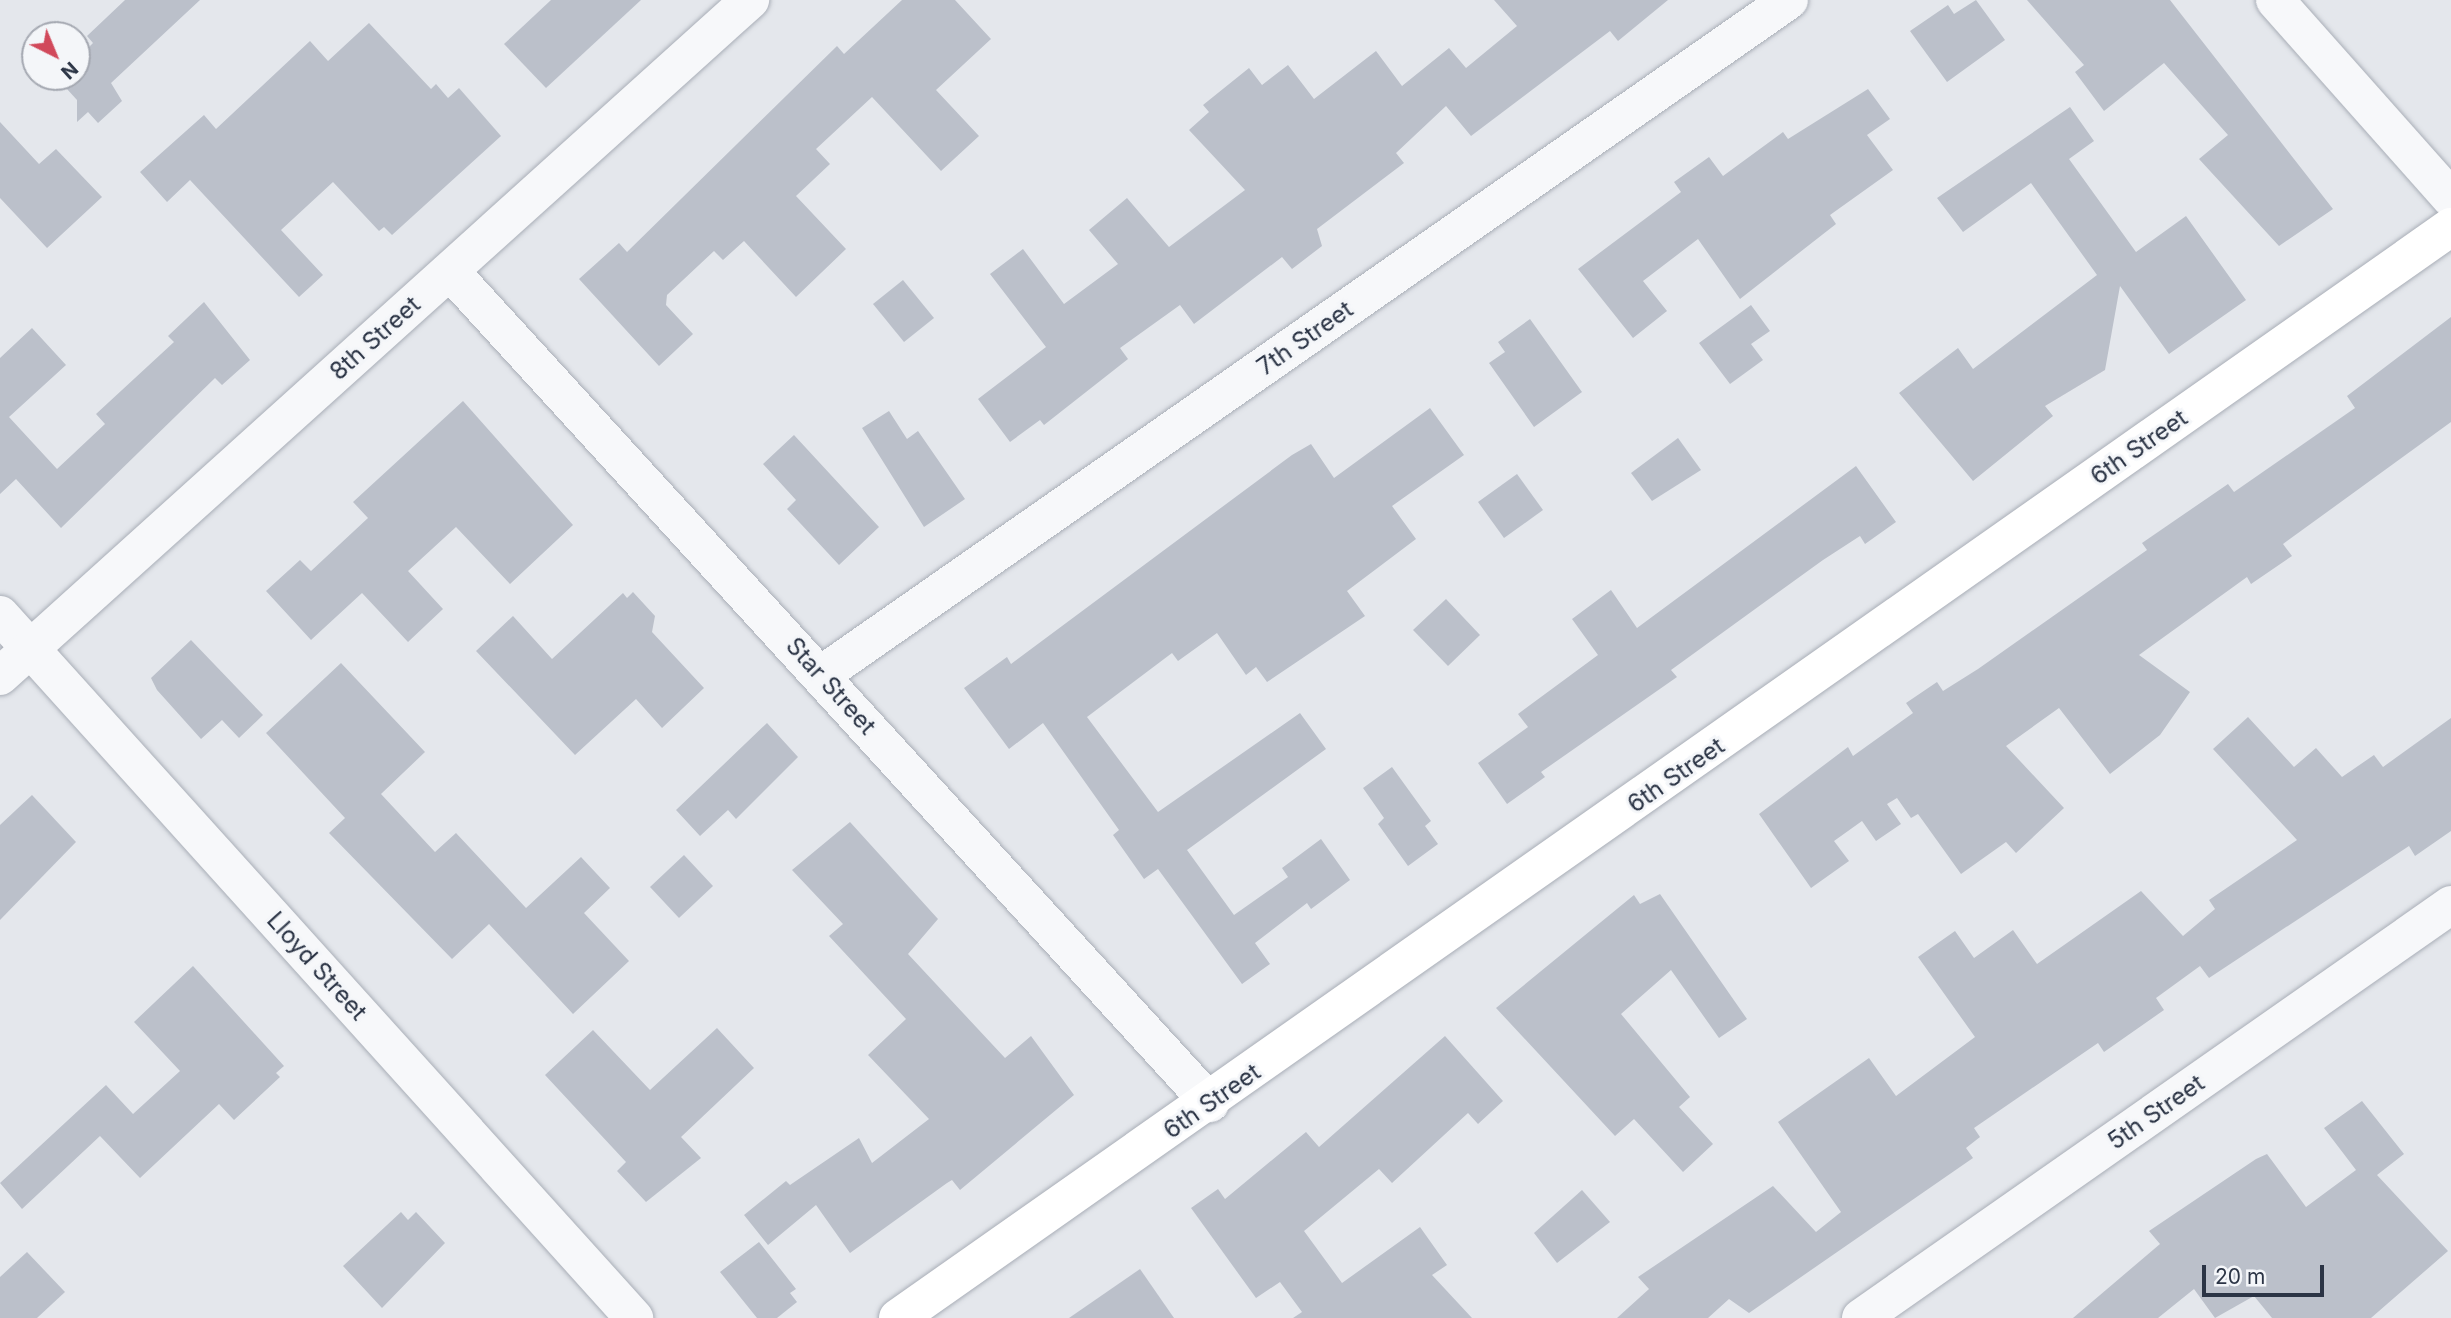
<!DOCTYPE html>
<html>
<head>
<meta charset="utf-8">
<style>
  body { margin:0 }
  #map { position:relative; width:2451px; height:1318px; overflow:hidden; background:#e4e7ec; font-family:Inter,sans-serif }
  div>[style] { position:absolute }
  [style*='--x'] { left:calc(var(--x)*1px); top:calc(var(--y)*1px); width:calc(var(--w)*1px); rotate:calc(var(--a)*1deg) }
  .building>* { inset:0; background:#bbc0ca }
  .roads { filter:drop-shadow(0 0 2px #a9aeb7) drop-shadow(0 0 2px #a9aeb7) }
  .minor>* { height:38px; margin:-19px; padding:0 19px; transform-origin:19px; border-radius:19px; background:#f7f8fa }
  .secondary>* { height:38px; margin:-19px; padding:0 19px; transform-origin:19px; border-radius:19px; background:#fff }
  span { translate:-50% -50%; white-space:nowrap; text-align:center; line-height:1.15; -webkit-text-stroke:6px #f4f6f9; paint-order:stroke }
  .street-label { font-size:24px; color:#2b3445 }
  .north { position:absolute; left:21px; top:21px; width:70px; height:70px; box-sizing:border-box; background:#f4f6f9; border:2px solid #a4a8b1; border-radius:50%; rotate:137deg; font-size:19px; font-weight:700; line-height:28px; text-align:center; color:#2b3445 }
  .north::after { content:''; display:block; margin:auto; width:24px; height:32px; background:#d1495b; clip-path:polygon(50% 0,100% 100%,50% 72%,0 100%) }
  .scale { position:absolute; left:2202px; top:1265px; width:122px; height:32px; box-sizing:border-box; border:4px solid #2b3445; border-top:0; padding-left:9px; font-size:21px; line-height:24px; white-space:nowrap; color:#2b3445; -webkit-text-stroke:5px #f4f6f9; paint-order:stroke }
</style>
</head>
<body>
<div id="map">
  <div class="building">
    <div style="clip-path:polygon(125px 0,200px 0,111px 83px,122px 101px,98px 123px,88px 112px,77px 122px,77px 100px,56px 77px,77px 77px,77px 46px,83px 53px,93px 43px,87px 36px)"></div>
    <div style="clip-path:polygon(551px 0,641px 0,546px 88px,504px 44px)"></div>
    <div style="clip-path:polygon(902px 0,955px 0,991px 39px,936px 90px,979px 136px,941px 171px,872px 97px,816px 149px,830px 164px,796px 196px,846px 249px,796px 297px,744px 241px,723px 260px,714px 251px,667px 295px,666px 305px,693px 334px,659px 366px,579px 279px,619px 243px,627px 252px,837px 46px,844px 54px)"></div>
    <div style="clip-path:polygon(1494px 0,1668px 0,1618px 41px,1610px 31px,1471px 136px,1446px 106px,1396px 153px,1404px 163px,1317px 229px,1322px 246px,1292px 269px,1282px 257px,1194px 324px,1180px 305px,1120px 348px,1128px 359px,1044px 425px,1040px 420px,1010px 442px,978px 399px,1046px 347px,990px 274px,1023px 249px,1064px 304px,1118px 264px,1089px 230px,1127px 198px,1169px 247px,1245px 190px,1189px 130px,1209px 112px,1203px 105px,1249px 68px,1262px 85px,1288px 65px,1314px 99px,1376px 51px,1402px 86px,1449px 48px,1466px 68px,1517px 26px)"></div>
    <div style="clip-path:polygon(1976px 0,2005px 40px,1947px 82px,1910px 31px,1948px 5px,1954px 14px)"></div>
    <div style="clip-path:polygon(2027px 0,2170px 0,2333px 209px,2279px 246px,2199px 159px,2228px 135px,2164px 63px,2104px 111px,2075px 72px,2084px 65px)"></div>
    <div style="clip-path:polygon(369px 23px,431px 89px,436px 84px,448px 98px,459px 88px,501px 136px,392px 235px,384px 227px,379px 231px,333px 182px,281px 230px,323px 275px,299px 297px,190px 180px,167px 202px,140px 172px,204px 115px,216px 129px,310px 41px,328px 61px)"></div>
    <div style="clip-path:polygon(1868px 89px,1890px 119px,1867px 135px,1893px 170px,1830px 215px,1836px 224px,1740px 299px,1698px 239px,1643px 281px,1667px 311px,1633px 338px,1578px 269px,1681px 192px,1674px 182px,1709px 157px,1723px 176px,1783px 132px,1788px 139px)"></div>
    <div style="clip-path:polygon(2070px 107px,2094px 141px,2069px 159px,2136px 252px,2186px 216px,2246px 300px,2169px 354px,2120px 286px,2105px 370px,2045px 406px,2053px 416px,1973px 481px,1899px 393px,1958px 348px,1973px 369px,2097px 275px,2031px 183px,1963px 232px,1937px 198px)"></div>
    <div style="clip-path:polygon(0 122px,39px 164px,56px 149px,102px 197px,47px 248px,0 198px)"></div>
    <div style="clip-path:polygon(903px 280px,934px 318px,904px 342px,873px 304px)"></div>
    <div style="clip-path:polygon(204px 302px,250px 360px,222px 385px,215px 378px,61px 528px,16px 479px,0 494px,0 358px,32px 328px,66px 365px,9px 417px,57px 469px,105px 424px,96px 414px,174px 342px,168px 336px)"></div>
    <div style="clip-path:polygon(1751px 305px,1770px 331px,1751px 344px,1763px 360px,1730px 384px,1699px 343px)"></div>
    <div style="clip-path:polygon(2451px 317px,2451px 422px,2283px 544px,2292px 556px,2251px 584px,2247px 577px,2139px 655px,2190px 692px,2160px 735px,2110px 774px,2059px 708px,2006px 746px,2064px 808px,2016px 853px,2006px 842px,1961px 874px,1918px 814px,1911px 818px,1897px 798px,1887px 804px,1901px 824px,1876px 841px,1862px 821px,1834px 841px,1849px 861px,1811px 888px,1759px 814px,1848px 747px,1853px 756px,1913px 713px,1906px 703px,1937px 682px,1943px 691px,1978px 669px,2147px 550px,2142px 543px,2174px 521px,2228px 484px,2234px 492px,2355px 408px,2347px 396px)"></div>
    <div style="clip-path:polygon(1530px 319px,1582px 392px,1534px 427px,1489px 363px,1505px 352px,1498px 342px)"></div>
    <div style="clip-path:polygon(463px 401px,573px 525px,510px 584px,456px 527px,408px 571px,443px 609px,408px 642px,362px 593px,311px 640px,266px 591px,300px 560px,311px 571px,368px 518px,353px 502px)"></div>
    <div style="clip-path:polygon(1430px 408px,1464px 455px,1392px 506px,1416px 539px,1347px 591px,1365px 616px,1267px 682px,1256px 667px,1246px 675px,1217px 633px,1178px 661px,1172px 653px,1087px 717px,1158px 812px,1300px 713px,1326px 749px,1187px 850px,1234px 915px,1288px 877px,1282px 868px,1321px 839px,1350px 880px,1311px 909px,1307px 903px,1255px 943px,1270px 964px,1242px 984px,1158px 869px,1144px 879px,1113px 835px,1119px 830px,1043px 723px,1009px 749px,964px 688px,1007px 657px,1011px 664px,1292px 455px,1311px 444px,1334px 478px)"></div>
    <div style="clip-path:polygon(889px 411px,907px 439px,918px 431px,965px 499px,924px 527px,862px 428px)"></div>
    <div style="clip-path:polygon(794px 435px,879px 527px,839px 565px,787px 509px,796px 500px,763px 464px)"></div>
    <div style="clip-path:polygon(1678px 438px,1701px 470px,1652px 501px,1631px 473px)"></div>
    <div style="clip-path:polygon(1856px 466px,1896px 522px,1865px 544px,1860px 536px,1823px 560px,1671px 670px,1677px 677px,1541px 772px,1545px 777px,1507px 804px,1478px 763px,1528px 727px,1518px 714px,1598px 655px,1572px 619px,1611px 590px,1637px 628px)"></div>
    <div style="clip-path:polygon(1517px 474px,1543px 510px,1504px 538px,1478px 502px)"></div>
    <div style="clip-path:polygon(633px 592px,655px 616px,652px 632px,704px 688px,662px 728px,636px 699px,575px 755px,476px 651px,513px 616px,552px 659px,623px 593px,627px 598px)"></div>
    <div style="clip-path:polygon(1446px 599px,1480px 635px,1448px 666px,1413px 630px)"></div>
    <div style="clip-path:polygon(191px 640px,263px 715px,239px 738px,222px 720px,201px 739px,157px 690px,151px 678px)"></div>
    <div style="clip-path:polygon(341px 663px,425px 752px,381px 794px,435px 852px,456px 833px,526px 908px,581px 857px,610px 888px,584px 913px,629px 961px,573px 1014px,489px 924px,452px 959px,329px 833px,345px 818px,266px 733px)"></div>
    <div style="clip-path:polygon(2248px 717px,2294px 767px,2316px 748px,2342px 777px,2374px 755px,2383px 767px,2451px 718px,2451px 831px,2415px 856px,2409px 846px,2209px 978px,2200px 966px,2156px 998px,2164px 1010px,2104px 1052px,2098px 1043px,1974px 1128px,1980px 1137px,1966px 1148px,1973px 1158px,1749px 1313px,1729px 1299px,1708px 1318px,1617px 1318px,1649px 1289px,1638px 1277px,1773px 1186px,1816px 1232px,1841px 1212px,1778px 1122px,1869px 1058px,1896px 1096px,1975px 1037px,1918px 957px,1955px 931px,1974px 958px,2013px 930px,2037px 964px,2141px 891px,2183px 936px,2215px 909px,2209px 900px,2297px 840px,2213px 749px)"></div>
    <div style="clip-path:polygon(767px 723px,798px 757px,736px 819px,728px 810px,700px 836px,676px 810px)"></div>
    <div style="clip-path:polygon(1392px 767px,1431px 821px,1425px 826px,1438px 844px,1408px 866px,1378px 824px,1384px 818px,1363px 788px)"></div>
    <div style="clip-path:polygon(32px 795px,76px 842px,0 920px,0 825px)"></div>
    <div style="clip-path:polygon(850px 822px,938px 919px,908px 954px,1005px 1058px,1031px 1036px,1074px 1095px,960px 1190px,952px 1180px,947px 1183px,850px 1253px,816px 1205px,768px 1245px,744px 1215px,786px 1181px,790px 1185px,859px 1138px,872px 1163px,929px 1119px,868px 1055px,906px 1019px,829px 936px,843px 924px,792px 870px)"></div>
    <div style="clip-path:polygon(684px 855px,713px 886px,679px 918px,650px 887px)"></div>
    <div style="clip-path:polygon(1660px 894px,1747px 1019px,1719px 1038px,1671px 970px,1621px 1014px,1690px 1097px,1679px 1107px,1713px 1144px,1683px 1172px,1634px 1119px,1615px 1136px,1496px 1008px,1634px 895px,1640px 904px)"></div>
    <div style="clip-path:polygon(193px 966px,284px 1066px,276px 1073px,280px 1077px,234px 1120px,219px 1104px,140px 1178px,100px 1136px,22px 1209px,0 1183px,106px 1085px,133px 1114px,180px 1071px,134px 1022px)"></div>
    <div style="clip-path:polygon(717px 1028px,754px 1068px,681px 1137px,701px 1158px,646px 1202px,617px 1171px,626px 1162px,545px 1075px,593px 1030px,650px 1090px)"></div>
    <div style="clip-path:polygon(1445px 1036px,1503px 1101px,1478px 1124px,1468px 1113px,1392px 1183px,1379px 1169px,1304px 1231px,1342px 1283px,1420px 1227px,1447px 1265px,1432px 1275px,1472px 1318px,1293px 1318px,1302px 1312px,1280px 1282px,1256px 1298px,1191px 1208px,1218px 1189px,1225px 1199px,1306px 1132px,1319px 1147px)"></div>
    <div style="clip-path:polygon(2362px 1101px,2404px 1154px,2377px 1175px,2448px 1251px,2371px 1318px,2272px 1318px,2254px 1296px,2215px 1318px,2194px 1289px,2158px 1318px,2073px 1318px,2160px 1244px,2149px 1231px,2256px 1159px,2267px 1154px,2306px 1207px,2356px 1170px,2324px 1128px)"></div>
    <div style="clip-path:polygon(1582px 1190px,1610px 1222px,1557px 1263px,1534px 1233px)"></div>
    <div style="clip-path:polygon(401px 1212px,408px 1220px,416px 1212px,445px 1243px,382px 1308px,343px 1266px)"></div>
    <div style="clip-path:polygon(759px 1242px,796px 1289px,790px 1293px,797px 1302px,777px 1318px,757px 1318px,720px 1272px)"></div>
    <div style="clip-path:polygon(27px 1252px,65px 1292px,37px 1318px,0 1318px,0 1277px)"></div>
    <div style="clip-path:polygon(1140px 1269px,1174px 1318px,1069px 1318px)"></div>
  </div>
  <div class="roads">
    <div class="minor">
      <div style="--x:2275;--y:0;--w:265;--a:48.4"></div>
      <div style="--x:450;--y:271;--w:1127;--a:47.59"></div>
      <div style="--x:0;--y:615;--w:947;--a:47.95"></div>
      <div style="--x:821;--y:675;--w:1180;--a:-34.89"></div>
      <div style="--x:0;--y:676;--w:1010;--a:-42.03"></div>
      <div style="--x:1861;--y:1318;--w:720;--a:-34.99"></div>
    </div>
    <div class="secondary">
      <div style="--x:898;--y:1318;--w:1898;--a:-35.09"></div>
    </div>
  </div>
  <div class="street-label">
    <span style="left:375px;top:338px;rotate:-42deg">8th Street</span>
    <span style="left:1305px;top:338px;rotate:-35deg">7th Street</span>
    <span style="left:2139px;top:447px;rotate:-35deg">6th Street</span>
    <span style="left:831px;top:686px;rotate:48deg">Star Street</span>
    <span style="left:1676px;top:775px;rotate:-35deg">6th Street</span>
    <span style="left:317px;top:966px;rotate:48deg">Lloyd Street</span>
    <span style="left:1212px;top:1101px;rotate:-35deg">6th Street</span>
    <span style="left:2156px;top:1112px;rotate:-35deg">5th Street</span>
  </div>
  <div class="north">N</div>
  <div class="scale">20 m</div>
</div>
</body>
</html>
